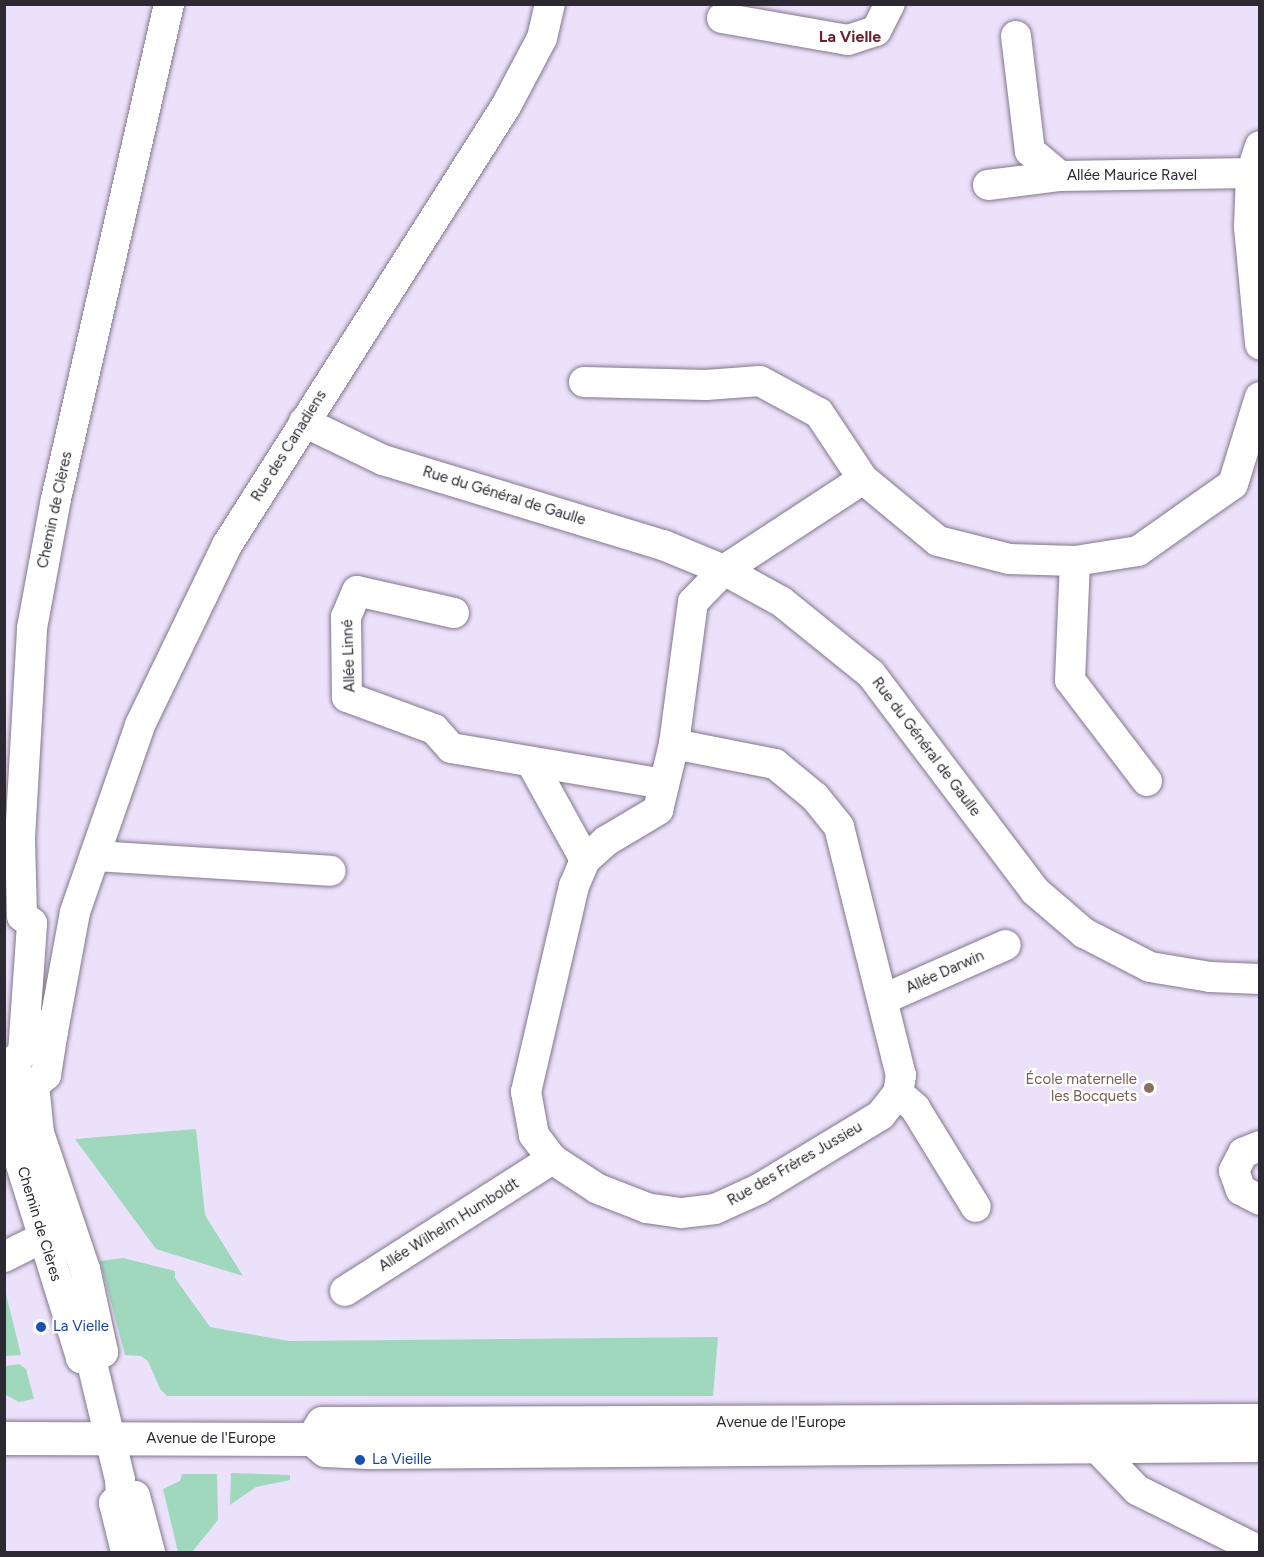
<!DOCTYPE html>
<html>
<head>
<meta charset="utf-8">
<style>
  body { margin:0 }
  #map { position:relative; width:1264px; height:1557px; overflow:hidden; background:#ece1fa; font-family:Figtree,sans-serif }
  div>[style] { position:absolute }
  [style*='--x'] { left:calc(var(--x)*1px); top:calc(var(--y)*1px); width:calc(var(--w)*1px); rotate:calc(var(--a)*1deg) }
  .green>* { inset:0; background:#9fd8bd }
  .roads { filter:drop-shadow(0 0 2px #82778e) drop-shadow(0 0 2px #82778e) }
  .minor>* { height:30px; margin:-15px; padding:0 15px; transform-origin:15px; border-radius:15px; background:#fff }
  .major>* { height:33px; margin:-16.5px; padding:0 16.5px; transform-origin:16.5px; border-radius:16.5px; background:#fff }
  .dots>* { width:16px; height:16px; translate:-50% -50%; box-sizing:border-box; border:3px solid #fff; border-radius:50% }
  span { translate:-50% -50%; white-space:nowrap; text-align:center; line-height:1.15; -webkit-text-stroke:4.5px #fff; paint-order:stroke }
  .street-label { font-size:15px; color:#2d2932 }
  .education-label { font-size:15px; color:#785e54 }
  .right { translate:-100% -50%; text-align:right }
  .transit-label { font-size:15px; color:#164399 }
  .left { translate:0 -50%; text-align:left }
  .neighbourhood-label { font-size:16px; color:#69232f; font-weight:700 }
  .frame { position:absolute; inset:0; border:6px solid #2d2932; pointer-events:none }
</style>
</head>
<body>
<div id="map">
  <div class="green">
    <div style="clip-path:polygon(196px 1129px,205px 1215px,243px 1276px,156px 1249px,75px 1139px)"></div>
    <div style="clip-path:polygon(123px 1258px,175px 1271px,175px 1278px,210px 1327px,289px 1341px,718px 1337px,713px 1396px,167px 1396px,160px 1389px,148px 1361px,141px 1356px,125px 1355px,100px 1261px)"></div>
    <div style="clip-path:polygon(5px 1290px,21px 1355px,5px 1356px)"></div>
    <div style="clip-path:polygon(19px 1364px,26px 1369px,34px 1399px,19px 1402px,4px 1394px,5px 1366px)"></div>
    <div style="clip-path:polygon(231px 1473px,290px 1475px,290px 1480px,256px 1487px,230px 1505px)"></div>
    <div style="clip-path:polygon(182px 1474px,217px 1474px,218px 1520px,192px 1552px,178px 1552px,163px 1489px,180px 1481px)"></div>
  </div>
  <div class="roads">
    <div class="minor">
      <div style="--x:722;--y:18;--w:128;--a:9.9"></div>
      <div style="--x:848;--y:40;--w:29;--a:-18"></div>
      <div style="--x:876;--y:31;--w:30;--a:-63"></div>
      <div style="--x:1016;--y:36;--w:116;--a:83.1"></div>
      <div style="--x:1030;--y:151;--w:39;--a:40"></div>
      <div style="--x:1060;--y:176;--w:191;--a:-0.9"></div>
      <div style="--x:1260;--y:146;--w:28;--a:108"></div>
      <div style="--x:1251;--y:173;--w:54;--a:92.1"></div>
      <div style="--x:1249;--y:227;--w:118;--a:84.6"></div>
      <div style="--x:988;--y:185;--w:73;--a:-7.1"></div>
      <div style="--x:584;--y:382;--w:122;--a:1.4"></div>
      <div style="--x:706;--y:385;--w:54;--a:-4.2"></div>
      <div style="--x:760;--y:381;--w:67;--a:28.5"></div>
      <div style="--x:819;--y:413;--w:79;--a:56.3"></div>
      <div style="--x:304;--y:422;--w:88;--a:25.7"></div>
      <div style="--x:383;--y:460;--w:293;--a:16.9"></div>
      <div style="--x:663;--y:545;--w:66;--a:22.3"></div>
      <div style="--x:724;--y:570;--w:66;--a:28.9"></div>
      <div style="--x:782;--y:602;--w:114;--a:39"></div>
      <div style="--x:871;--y:674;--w:272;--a:52.9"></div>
      <div style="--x:1035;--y:891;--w:65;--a:40.6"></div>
      <div style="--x:1084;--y:933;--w:74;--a:27.3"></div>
      <div style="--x:1150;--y:967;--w:61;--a:9.5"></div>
      <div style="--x:1210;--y:977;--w:50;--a:2.3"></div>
      <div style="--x:1075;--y:561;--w:119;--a:92.4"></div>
      <div style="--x:1070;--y:680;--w:127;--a:52.7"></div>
      <div style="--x:454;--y:613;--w:99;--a:-167.2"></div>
      <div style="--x:357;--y:591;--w:28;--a:113"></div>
      <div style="--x:346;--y:617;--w:80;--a:89.3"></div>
      <div style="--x:347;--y:697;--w:93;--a:20.2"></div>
      <div style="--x:434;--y:729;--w:25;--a:48"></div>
      <div style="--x:451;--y:748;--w:216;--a:9.6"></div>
      <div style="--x:674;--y:744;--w:103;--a:11.2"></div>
      <div style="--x:775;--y:764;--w:52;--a:39.5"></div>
      <div style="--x:815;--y:797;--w:38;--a:51"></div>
      <div style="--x:839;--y:827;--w:256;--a:76"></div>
      <div style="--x:901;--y:1075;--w:18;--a:99"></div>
      <div style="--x:898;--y:1093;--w:28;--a:128"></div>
      <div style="--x:881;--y:1115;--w:143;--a:148.8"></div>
      <div style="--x:759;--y:1189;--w:48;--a:155.6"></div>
      <div style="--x:715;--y:1209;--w:34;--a:173"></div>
      <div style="--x:681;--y:1213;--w:34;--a:-172"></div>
      <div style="--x:647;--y:1208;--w:53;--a:-158.8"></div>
      <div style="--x:598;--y:1189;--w:55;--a:-146.9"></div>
      <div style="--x:552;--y:1159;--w:30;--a:-127"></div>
      <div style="--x:534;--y:1135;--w:44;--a:-100.5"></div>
      <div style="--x:526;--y:1092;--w:212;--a:-76.9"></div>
      <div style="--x:574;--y:886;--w:28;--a:-67"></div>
      <div style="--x:585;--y:860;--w:28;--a:-42"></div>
      <div style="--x:606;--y:841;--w:61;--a:-30.8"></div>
      <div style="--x:658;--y:810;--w:68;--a:-76.4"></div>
      <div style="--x:674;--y:744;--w:143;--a:-82.4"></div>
      <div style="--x:693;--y:602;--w:45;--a:-45.9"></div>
      <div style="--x:724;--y:570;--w:166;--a:-33.2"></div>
      <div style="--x:863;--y:479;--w:97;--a:39.6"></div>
      <div style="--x:938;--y:541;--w:73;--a:14.2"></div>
      <div style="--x:1009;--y:559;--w:66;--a:1.7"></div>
      <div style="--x:1075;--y:561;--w:64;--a:-9"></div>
      <div style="--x:1138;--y:551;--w:116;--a:-35.2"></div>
      <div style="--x:1233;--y:484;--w:91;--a:-72.8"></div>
      <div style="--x:531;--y:762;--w:112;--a:61.1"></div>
      <div style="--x:95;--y:856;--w:236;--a:3.6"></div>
      <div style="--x:32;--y:923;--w:12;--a:-145"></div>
      <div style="--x:22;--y:916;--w:78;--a:-91.5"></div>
      <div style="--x:20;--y:838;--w:210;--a:-86.7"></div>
      <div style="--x:32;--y:628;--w:131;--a:-79.5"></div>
      <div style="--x:56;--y:499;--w:508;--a:-77.14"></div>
      <div style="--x:884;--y:999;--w:133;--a:-23.9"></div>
      <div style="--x:53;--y:1031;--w:121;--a:-79.5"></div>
      <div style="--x:75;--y:912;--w:198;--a:-70.8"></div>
      <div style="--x:140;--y:725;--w:200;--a:-64.2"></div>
      <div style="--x:227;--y:545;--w:520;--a:-57.56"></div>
      <div style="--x:506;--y:106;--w:77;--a:-62.1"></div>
      <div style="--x:542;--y:38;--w:35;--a:-77"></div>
      <div style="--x:16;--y:1059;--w:21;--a:87"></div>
      <div style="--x:17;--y:1080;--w:13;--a:132"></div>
      <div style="--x:8;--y:1090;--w:63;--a:81.7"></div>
      <div style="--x:17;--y:1152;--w:216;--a:72.7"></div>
      <div style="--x:81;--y:1358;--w:10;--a:6"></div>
      <div style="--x:91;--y:1359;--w:14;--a:-30"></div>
      <div style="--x:103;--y:1352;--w:85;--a:-102.2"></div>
      <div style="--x:85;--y:1269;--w:144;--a:-108.7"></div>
      <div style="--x:39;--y:1133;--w:48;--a:-95.9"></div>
      <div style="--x:16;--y:1059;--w:9;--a:-41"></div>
      <div style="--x:23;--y:1053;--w:130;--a:-86"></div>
      <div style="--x:34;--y:1085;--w:16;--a:-40"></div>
      <div style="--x:46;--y:1075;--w:45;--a:-81"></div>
      <div style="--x:53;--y:1031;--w:19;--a:-159"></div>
      <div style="--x:898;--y:1093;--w:23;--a:41"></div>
      <div style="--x:915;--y:1108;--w:116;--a:58.4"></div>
      <div style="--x:1260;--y:1146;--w:18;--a:158"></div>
      <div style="--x:1243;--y:1153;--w:20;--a:117"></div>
      <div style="--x:1234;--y:1171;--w:20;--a:70"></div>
      <div style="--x:1241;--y:1190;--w:21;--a:28"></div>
      <div style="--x:4;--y:1257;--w:45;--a:-26.6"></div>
      <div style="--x:345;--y:1291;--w:246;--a:-32.5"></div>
      <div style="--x:91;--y:1359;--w:124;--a:76.5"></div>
      <div style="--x:120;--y:1480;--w:15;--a:86"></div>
      <div style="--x:121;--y:1495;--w:11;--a:131"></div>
      <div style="--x:114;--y:1503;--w:50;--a:76.2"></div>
      <div style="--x:1097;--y:1448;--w:58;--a:46.4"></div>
      <div style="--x:1137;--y:1490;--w:137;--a:26.4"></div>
      <div style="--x:121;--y:1495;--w:14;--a:4"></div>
      <div style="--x:135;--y:1496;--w:58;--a:75"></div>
    </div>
    <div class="major">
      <div style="--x:4;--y:1438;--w:308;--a:0.2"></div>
      <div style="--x:312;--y:1439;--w:17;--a:40"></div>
      <div style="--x:325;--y:1450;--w:43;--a:2.7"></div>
      <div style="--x:368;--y:1452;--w:892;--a:-0.45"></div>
      <div style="--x:312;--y:1439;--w:19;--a:-58"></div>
      <div style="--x:322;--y:1423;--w:938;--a:-0.18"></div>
    </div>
  </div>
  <div class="dots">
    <div style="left:1149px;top:1088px;background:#8d6e63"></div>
    <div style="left:41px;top:1327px;background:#1a4fb4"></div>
    <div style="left:360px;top:1460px;background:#1a4fb4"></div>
  </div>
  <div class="street-label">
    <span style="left:1132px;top:176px">Allée Maurice Ravel</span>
    <span style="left:289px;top:446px;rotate:-58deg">Rue des Canadiens</span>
    <span style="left:504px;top:496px;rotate:17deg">Rue du Général de Gaulle</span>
    <span style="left:55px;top:510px;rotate:-78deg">Chemin de Clères</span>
    <span style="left:349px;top:656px;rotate:-92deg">Allée Linné</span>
    <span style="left:926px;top:747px;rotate:53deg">Rue du Général de Gaulle</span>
    <span style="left:945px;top:972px;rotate:-24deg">Allée Darwin</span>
    <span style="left:795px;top:1164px;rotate:-30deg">Rue des Frères Jussieu</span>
    <span style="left:39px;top:1224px;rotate:73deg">Chemin de Clères</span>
    <span style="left:449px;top:1225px;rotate:-32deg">Allée Wilhelm Humboldt</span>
    <span style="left:781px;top:1423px">Avenue de l'Europe</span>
    <span style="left:211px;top:1439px">Avenue de l'Europe</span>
  </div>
  <div class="education-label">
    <span class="right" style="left:1137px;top:1088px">École maternelle<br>les Bocquets</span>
  </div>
  <div class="transit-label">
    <span class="left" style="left:53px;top:1327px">La Vielle</span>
    <span class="left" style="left:372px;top:1460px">La Vieille</span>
  </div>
  <div class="neighbourhood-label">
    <span style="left:850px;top:37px">La Vielle</span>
  </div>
  <div class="frame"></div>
</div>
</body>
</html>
